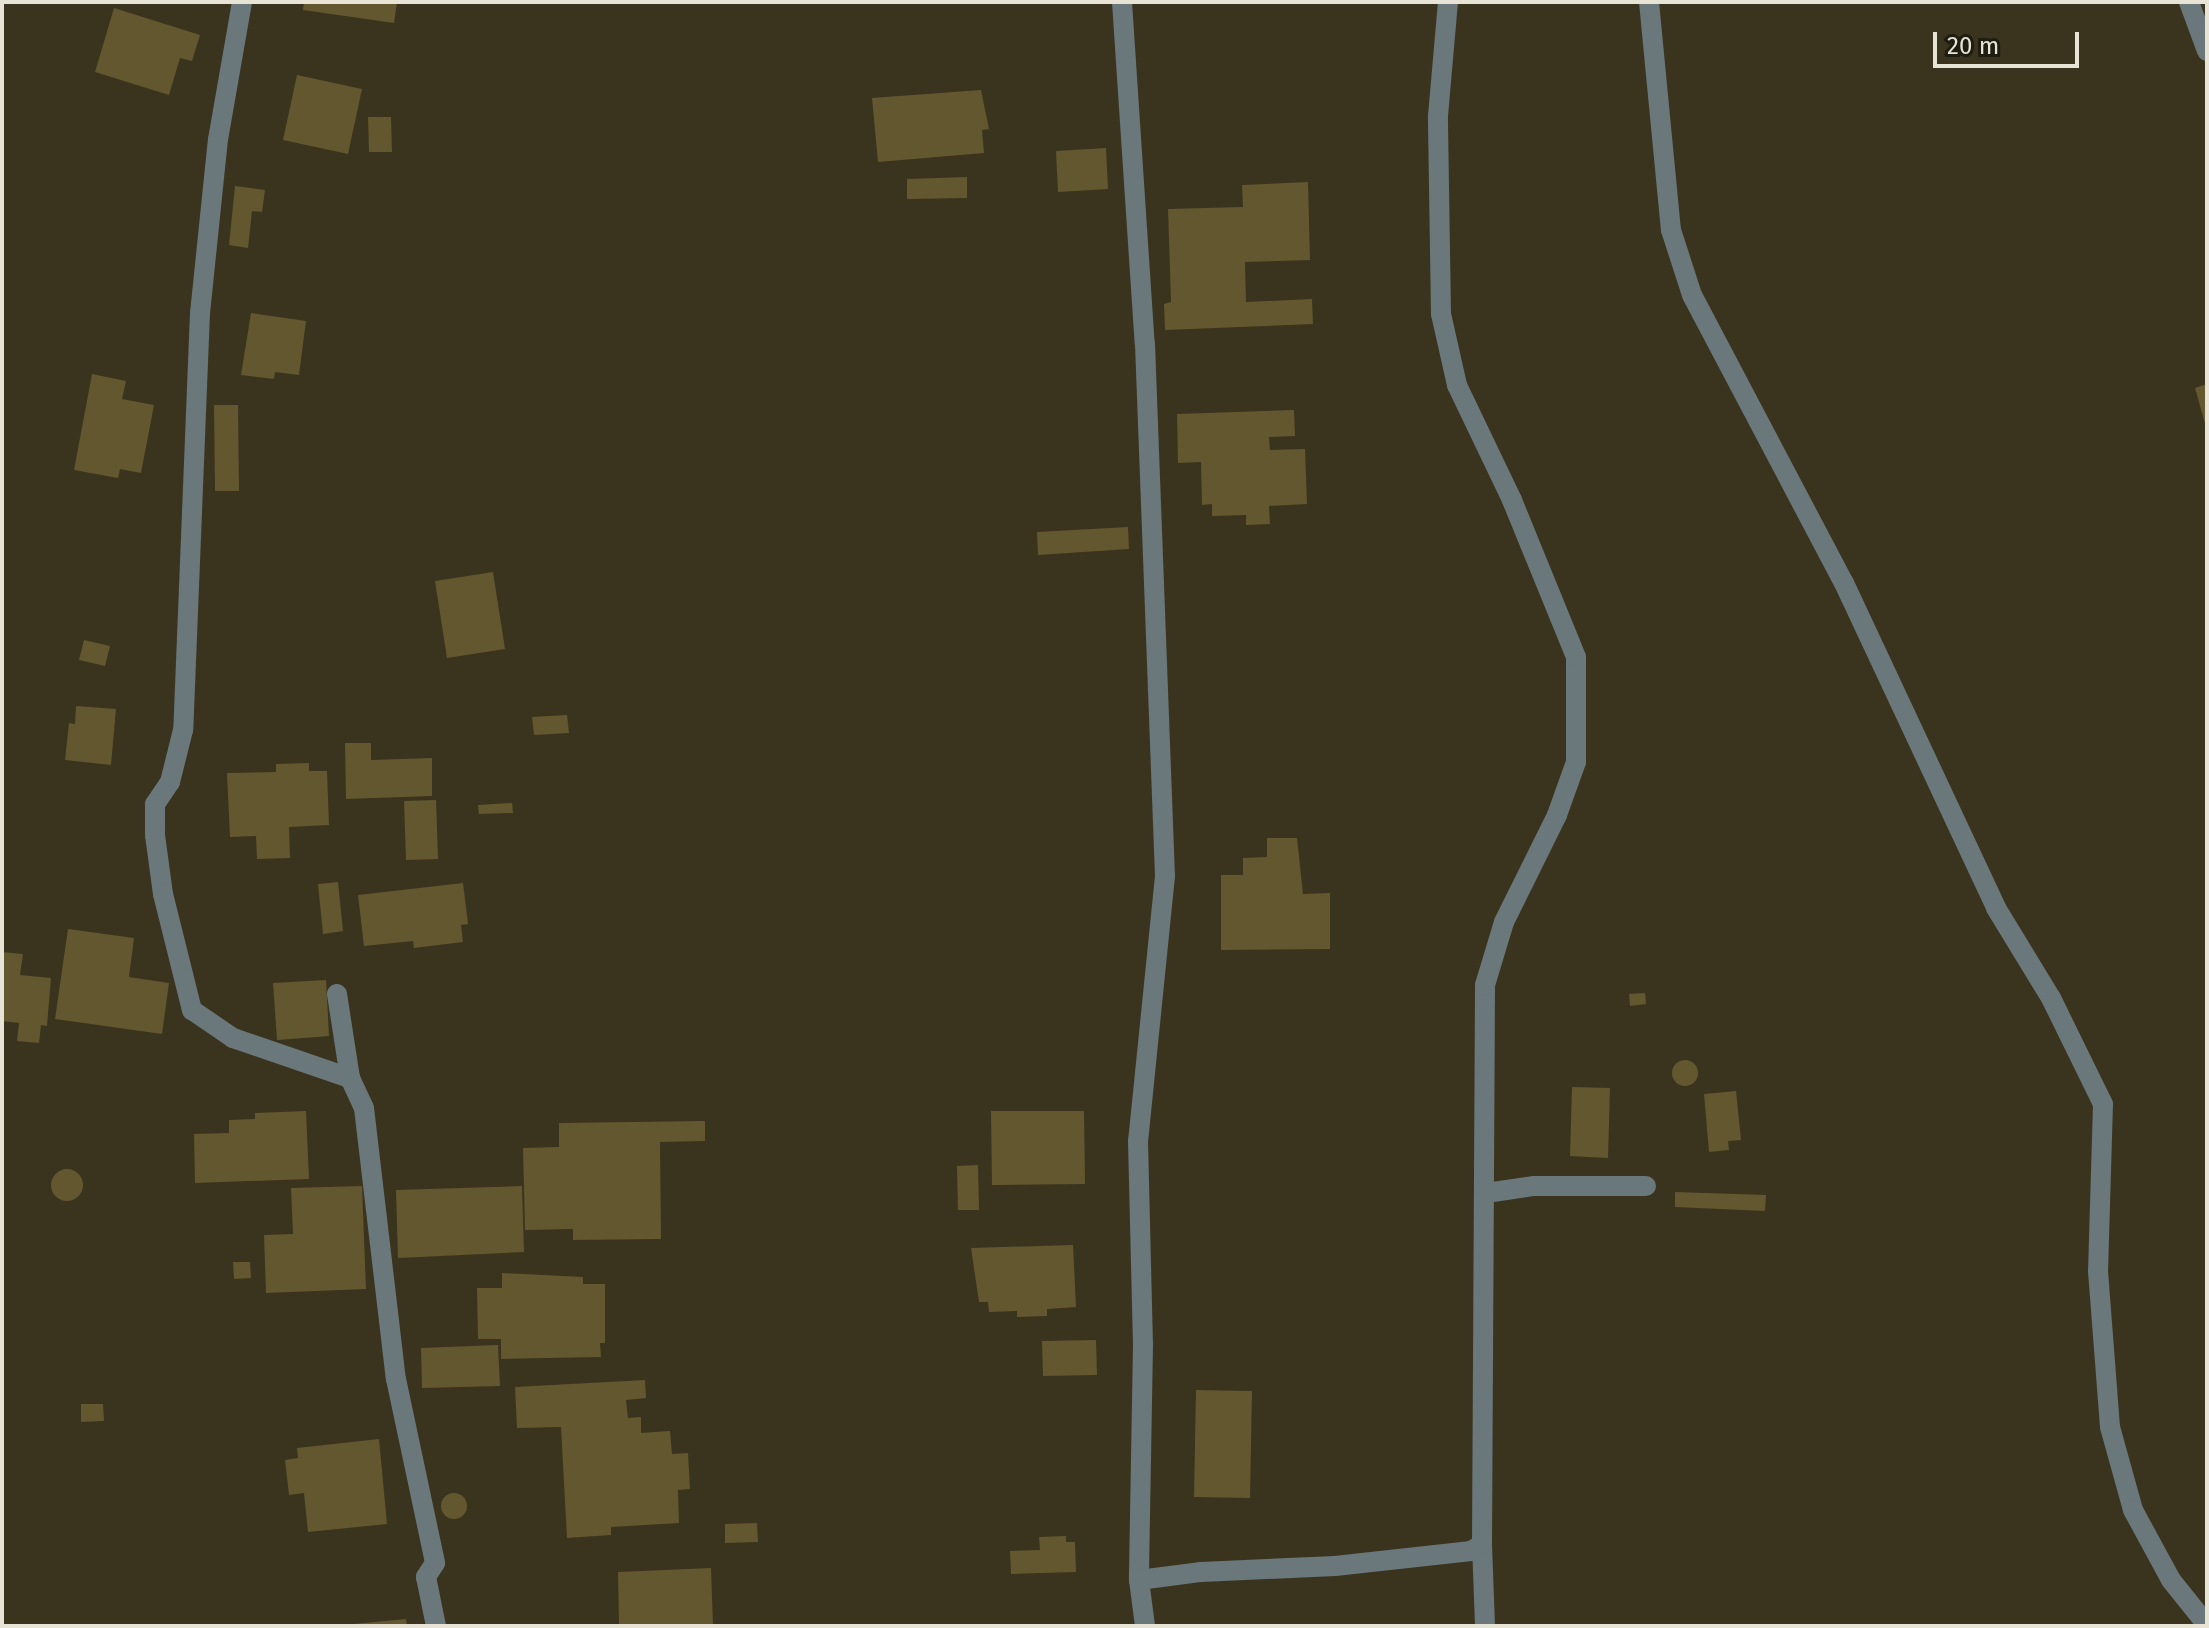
<!DOCTYPE html>
<html>
<head>
<meta charset="utf-8">
<style>
  body { margin:0 }
  #map { position:relative; width:2209px; height:1628px; overflow:hidden; background:#3a341e; font-family:"Fira Sans",sans-serif }
  div>[style] { position:absolute }
  [style*='--x'] { left:calc(var(--x)*1px); top:calc(var(--y)*1px); width:calc(var(--w)*1px); rotate:calc(var(--a)*1deg) }
  .building>* { inset:0; background:#62572e }
  .round { border-radius:50% }
  .minor>* { height:20px; margin:-10px; padding:0 10px; transform-origin:10px; border-radius:10px; background:#6a777b }
  span { translate:-50% -50%; white-space:nowrap; text-align:center; line-height:1.15; -webkit-text-stroke:6px #1f1c12; paint-order:stroke }
  .frame { position:absolute; inset:0; border:4px solid #e7e4d6; pointer-events:none }
  .scale { position:absolute; left:1933px; top:32px; width:146px; height:36px; box-sizing:border-box; border:4px solid #e7e4d6; border-top:0; padding-left:10px; font-size:24px; line-height:28px; white-space:nowrap; color:#e7e4d6; -webkit-text-stroke:6px #1f1c12; paint-order:stroke }
</style>
</head>
<body>
<div id="map">
  <div class="building">
    <div style="clip-path:polygon(304px 2px,397px 2px,394px 23px,303px 10px)"></div>
    <div style="clip-path:polygon(114px 8px,200px 35px,192px 61px,180px 58px,169px 95px,95px 72px)"></div>
    <div style="clip-path:polygon(297px 75px,362px 89px,348px 154px,283px 140px)"></div>
    <div style="clip-path:polygon(981px 90px,989px 129px,982px 130px,984px 153px,878px 162px,872px 98px)"></div>
    <div style="clip-path:polygon(368px 117px,391px 117px,392px 152px,369px 152px)"></div>
    <div style="clip-path:polygon(1106px 148px,1108px 189px,1058px 192px,1056px 151px)"></div>
    <div style="clip-path:polygon(967px 177px,967px 198px,907px 199px,907px 179px)"></div>
    <div style="clip-path:polygon(1308px 182px,1310px 260px,1245px 262px,1246px 302px,1312px 299px,1313px 324px,1165px 330px,1164px 304px,1171px 302px,1168px 209px,1243px 207px,1242px 185px)"></div>
    <div style="clip-path:polygon(235px 186px,265px 190px,262px 212px,252px 211px,248px 248px,229px 245px)"></div>
    <div style="clip-path:polygon(251px 313px,306px 321px,299px 375px,275px 372px,274px 379px,241px 375px)"></div>
    <div style="clip-path:polygon(92px 374px,126px 381px,122px 399px,154px 405px,141px 473px,120px 469px,118px 478px,74px 470px)"></div>
    <div style="clip-path:polygon(2207px 384px,2207px 426px,2206px 427px,2195px 388px)"></div>
    <div style="clip-path:polygon(214px 405px,238px 405px,239px 491px,215px 491px)"></div>
    <div style="clip-path:polygon(1294px 410px,1295px 436px,1269px 437px,1270px 450px,1305px 449px,1307px 504px,1269px 506px,1270px 524px,1246px 525px,1246px 515px,1212px 516px,1212px 504px,1202px 505px,1201px 462px,1178px 463px,1177px 414px)"></div>
    <div style="clip-path:polygon(1128px 527px,1129px 549px,1038px 555px,1037px 532px)"></div>
    <div style="clip-path:polygon(493px 572px,505px 649px,447px 658px,435px 581px)"></div>
    <div style="clip-path:polygon(84px 640px,110px 646px,105px 666px,79px 660px)"></div>
    <div style="clip-path:polygon(76px 706px,116px 709px,111px 765px,65px 760px,69px 723px,75px 724px)"></div>
    <div style="clip-path:polygon(567px 715px,569px 733px,534px 735px,532px 717px)"></div>
    <div style="clip-path:polygon(345px 743px,371px 743px,371px 760px,432px 758px,432px 796px,346px 799px)"></div>
    <div style="clip-path:polygon(309px 763px,309px 771px,327px 771px,329px 825px,289px 827px,290px 858px,257px 859px,256px 836px,230px 837px,227px 773px,276px 772px,276px 764px)"></div>
    <div style="clip-path:polygon(436px 800px,438px 859px,406px 860px,404px 801px)"></div>
    <div style="clip-path:polygon(512px 803px,513px 813px,479px 814px,478px 805px)"></div>
    <div style="clip-path:polygon(1267px 838px,1297px 838px,1303px 894px,1330px 893px,1330px 949px,1221px 950px,1221px 875px,1243px 875px,1243px 858px,1267px 857px)"></div>
    <div style="clip-path:polygon(338px 882px,343px 931px,323px 934px,318px 884px)"></div>
    <div style="clip-path:polygon(463px 883px,468px 924px,461px 925px,463px 942px,414px 948px,413px 941px,364px 946px,358px 895px)"></div>
    <div style="clip-path:polygon(68px 929px,134px 938px,129px 977px,169px 983px,162px 1034px,55px 1019px)"></div>
    <div style="clip-path:polygon(2px 952px,23px 954px,20px 975px,51px 978px,47px 1026px,41px 1025px,39px 1043px,17px 1041px,19px 1023px,2px 1021px)"></div>
    <div style="clip-path:polygon(326px 980px,329px 1036px,277px 1040px,273px 983px)"></div>
    <div style="clip-path:polygon(1645px 993px,1646px 1004px,1630px 1006px,1629px 994px)"></div>
    <div class="round" style="left:1672px;top:1060px;width:26px;height:26px"></div>
    <div style="clip-path:polygon(1572px 1087px,1610px 1088px,1608px 1158px,1570px 1156px)"></div>
    <div style="clip-path:polygon(1736px 1091px,1741px 1140px,1728px 1141px,1729px 1150px,1709px 1152px,1704px 1094px)"></div>
    <div style="clip-path:polygon(306px 1111px,309px 1179px,195px 1183px,194px 1134px,229px 1133px,229px 1120px,255px 1119px,255px 1113px)"></div>
    <div style="clip-path:polygon(991px 1111px,1084px 1111px,1085px 1184px,992px 1185px)"></div>
    <div style="clip-path:polygon(705px 1121px,705px 1141px,660px 1142px,661px 1239px,573px 1240px,573px 1229px,525px 1230px,523px 1148px,559px 1147px,559px 1123px)"></div>
    <div style="clip-path:polygon(978px 1165px,979px 1210px,958px 1210px,957px 1166px)"></div>
    <div class="round" style="left:51px;top:1169px;width:32px;height:32px"></div>
    <div style="clip-path:polygon(362px 1186px,366px 1289px,266px 1293px,264px 1235px,293px 1234px,291px 1188px)"></div>
    <div style="clip-path:polygon(522px 1186px,524px 1252px,398px 1258px,396px 1190px)"></div>
    <div style="clip-path:polygon(1675px 1192px,1766px 1195px,1765px 1211px,1675px 1207px)"></div>
    <div style="clip-path:polygon(1073px 1245px,1076px 1307px,1047px 1309px,1047px 1316px,1017px 1317px,1017px 1311px,989px 1312px,988px 1302px,979px 1302px,971px 1248px)"></div>
    <div style="clip-path:polygon(233px 1262px,250px 1262px,251px 1278px,234px 1279px)"></div>
    <div style="clip-path:polygon(502px 1273px,583px 1277px,583px 1284px,605px 1284px,605px 1343px,600px 1343px,601px 1357px,501px 1359px,501px 1339px,478px 1339px,477px 1288px,502px 1288px)"></div>
    <div style="clip-path:polygon(1096px 1340px,1097px 1375px,1043px 1376px,1042px 1341px)"></div>
    <div style="clip-path:polygon(498px 1345px,500px 1386px,422px 1388px,421px 1348px)"></div>
    <div style="clip-path:polygon(645px 1380px,646px 1398px,626px 1400px,628px 1418px,641px 1417px,641px 1433px,670px 1431px,672px 1454px,688px 1453px,690px 1489px,678px 1490px,679px 1523px,611px 1527px,611px 1535px,567px 1538px,561px 1427px,517px 1428px,515px 1387px)"></div>
    <div style="clip-path:polygon(1196px 1390px,1252px 1391px,1250px 1498px,1194px 1497px)"></div>
    <div style="clip-path:polygon(81px 1404px,103px 1404px,104px 1421px,81px 1422px)"></div>
    <div style="clip-path:polygon(379px 1439px,387px 1524px,308px 1532px,304px 1493px,289px 1495px,285px 1460px,298px 1458px,297px 1448px)"></div>
    <div class="round" style="left:441px;top:1493px;width:26px;height:26px"></div>
    <div style="clip-path:polygon(757px 1523px,758px 1542px,725px 1543px,725px 1524px)"></div>
    <div style="clip-path:polygon(1066px 1536px,1066px 1542px,1075px 1542px,1076px 1572px,1011px 1574px,1010px 1551px,1040px 1550px,1039px 1537px)"></div>
    <div style="clip-path:polygon(711px 1568px,713px 1626px,619px 1626px,618px 1572px)"></div>
    <div style="clip-path:polygon(406px 1619px,407px 1626px,353px 1626px,353px 1624px)"></div>
  </div>
  <div class="minor">
    <div style="--x:242;--y:2;--w:139;--a:99.9"></div>
    <div style="--x:218;--y:139;--w:175;--a:95.9"></div>
    <div style="--x:200;--y:313;--w:417;--a:92.3"></div>
    <div style="--x:183;--y:730;--w:54;--a:104"></div>
    <div style="--x:170;--y:782;--w:27;--a:124"></div>
    <div style="--x:155;--y:804;--w:31;--a:90"></div>
    <div style="--x:155;--y:835;--w:60;--a:82.3"></div>
    <div style="--x:163;--y:894;--w:120;--a:76"></div>
    <div style="--x:192;--y:1010;--w:50;--a:34.3"></div>
    <div style="--x:233;--y:1038;--w:124;--a:18.9"></div>
    <div style="--x:350;--y:1078;--w:33;--a:65"></div>
    <div style="--x:364;--y:1108;--w:273;--a:83.3"></div>
    <div style="--x:396;--y:1379;--w:188;--a:78"></div>
    <div style="--x:435;--y:1563;--w:17;--a:123"></div>
    <div style="--x:426;--y:1577;--w:50;--a:78.5"></div>
    <div style="--x:1122;--y:2;--w:343;--a:86.2"></div>
    <div style="--x:1145;--y:344;--w:532;--a:87.85"></div>
    <div style="--x:1165;--y:876;--w:266;--a:95.8"></div>
    <div style="--x:1138;--y:1141;--w:203;--a:88.6"></div>
    <div style="--x:1143;--y:1344;--w:236;--a:91"></div>
    <div style="--x:1649;--y:2;--w:229;--a:84.5"></div>
    <div style="--x:1671;--y:230;--w:68;--a:72.1"></div>
    <div style="--x:1692;--y:295;--w:326;--a:62.2"></div>
    <div style="--x:1844;--y:583;--w:359;--a:64.9"></div>
    <div style="--x:1996;--y:908;--w:105;--a:58.6"></div>
    <div style="--x:2051;--y:998;--w:118;--a:63.9"></div>
    <div style="--x:2103;--y:1104;--w:167;--a:91.7"></div>
    <div style="--x:2098;--y:1271;--w:156;--a:85.6"></div>
    <div style="--x:2110;--y:1427;--w:86;--a:74.5"></div>
    <div style="--x:2133;--y:1510;--w:80;--a:61.5"></div>
    <div style="--x:2171;--y:1580;--w:58;--a:51.3"></div>
    <div style="--x:2189;--y:2;--w:52;--a:69.8"></div>
    <div style="--x:337;--y:994;--w:85;--a:81.2"></div>
    <div style="--x:1486;--y:1193;--w:49;--a:-8.3"></div>
    <div style="--x:1534;--y:1186;--w:112;--a:0"></div>
    <div style="--x:1482;--y:1544;--w:82;--a:87.9"></div>
    <div style="--x:1145;--y:1626;--w:46;--a:-97.4"></div>
    <div style="--x:1139;--y:1580;--w:63;--a:-7.4"></div>
    <div style="--x:1201;--y:1572;--w:134;--a:-2.6"></div>
    <div style="--x:1335;--y:1566;--w:137;--a:-6.3"></div>
    <div style="--x:1471;--y:1551;--w:13;--a:-32"></div>
    <div style="--x:1482;--y:1544;--w:559;--a:-89.69"></div>
    <div style="--x:1485;--y:985;--w:66;--a:-73.2"></div>
    <div style="--x:1504;--y:922;--w:119;--a:-63.6"></div>
    <div style="--x:1557;--y:815;--w:56;--a:-70.3"></div>
    <div style="--x:1576;--y:762;--w:105;--a:-90"></div>
    <div style="--x:1576;--y:657;--w:170;--a:-112.2"></div>
    <div style="--x:1512;--y:500;--w:127;--a:-115.6"></div>
    <div style="--x:1457;--y:385;--w:73;--a:-102.7"></div>
    <div style="--x:1441;--y:314;--w:198;--a:-90.9"></div>
    <div style="--x:1438;--y:116;--w:114;--a:-85"></div>
  </div>
  <div class="frame"></div>
  <div class="scale">20 m</div>
</div>
</body>
</html>
